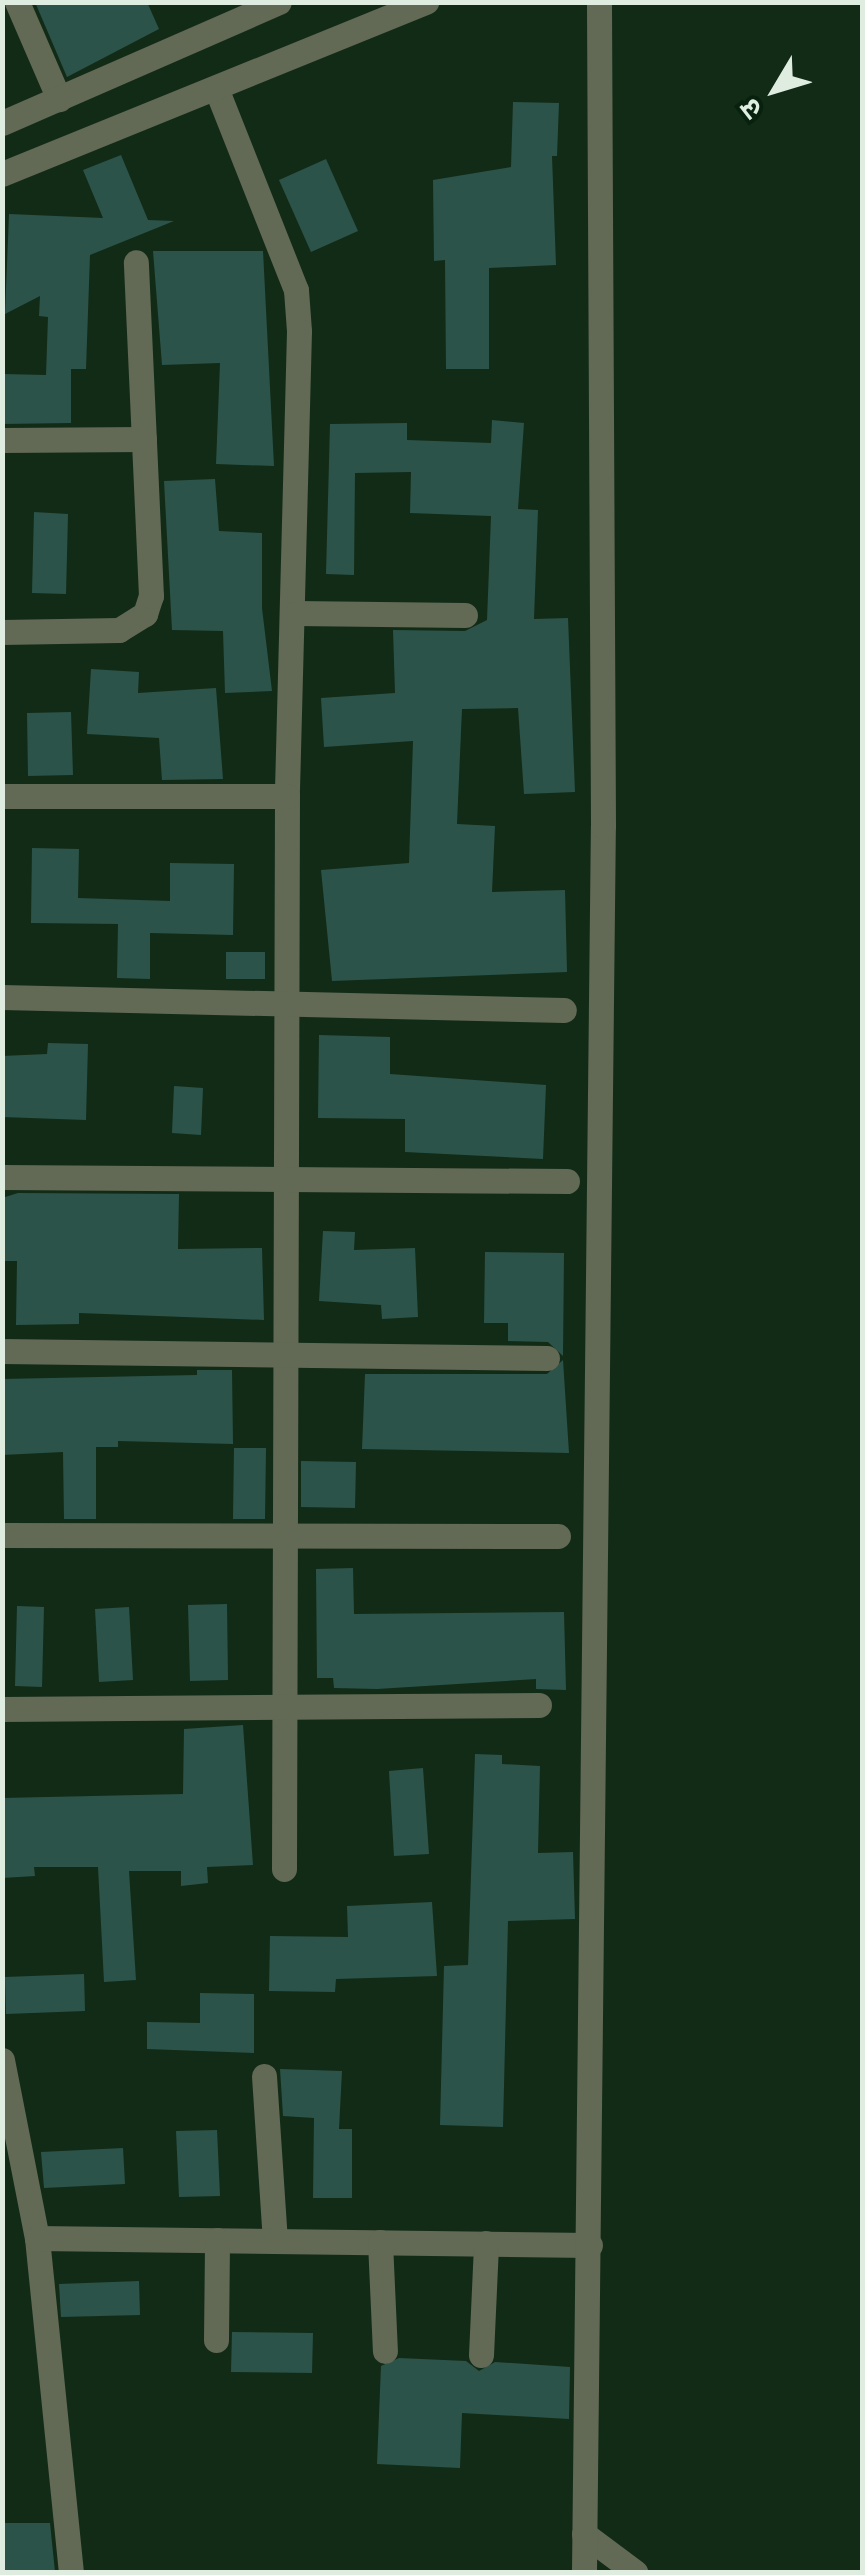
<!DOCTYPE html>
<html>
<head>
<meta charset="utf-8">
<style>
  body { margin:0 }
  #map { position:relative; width:865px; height:2575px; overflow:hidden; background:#122b17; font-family:Rubik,"Noto Sans Devanagari",sans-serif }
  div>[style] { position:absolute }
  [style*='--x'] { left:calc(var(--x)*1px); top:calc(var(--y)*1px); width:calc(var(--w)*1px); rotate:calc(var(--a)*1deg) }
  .building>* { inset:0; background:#2c5349 }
  .minor>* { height:25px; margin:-12.5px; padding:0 12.5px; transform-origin:12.5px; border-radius:12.5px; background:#626954 }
  .tertiary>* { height:25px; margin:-12.5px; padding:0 12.5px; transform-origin:12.5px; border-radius:12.5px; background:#626954 }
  span { translate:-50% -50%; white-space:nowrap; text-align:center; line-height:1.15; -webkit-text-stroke:10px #08210e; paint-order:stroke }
  .frame { position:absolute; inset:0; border:5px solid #deede0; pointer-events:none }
  .north { position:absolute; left:725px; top:40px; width:100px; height:100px; -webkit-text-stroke:8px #08210e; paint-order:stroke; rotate:232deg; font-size:28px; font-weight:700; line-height:40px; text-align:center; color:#deede0 }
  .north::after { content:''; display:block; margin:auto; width:35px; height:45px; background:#deede0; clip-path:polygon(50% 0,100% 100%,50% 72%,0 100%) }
</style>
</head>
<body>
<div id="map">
  <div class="building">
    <div style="clip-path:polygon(35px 2px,147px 2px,159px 29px,67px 77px)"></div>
    <div style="clip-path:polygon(513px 102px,559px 103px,557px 156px,552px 156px,556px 265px,489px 268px,489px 369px,446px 369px,445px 260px,434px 261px,433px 180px,511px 167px)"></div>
    <div style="clip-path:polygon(121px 155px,148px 220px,174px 221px,90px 255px,86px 369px,71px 369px,71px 423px,2px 424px,2px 374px,46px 375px,48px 317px,39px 316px,40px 296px,5px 314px,9px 214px,103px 218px,83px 170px)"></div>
    <div style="clip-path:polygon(326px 159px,358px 231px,311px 252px,279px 180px)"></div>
    <div style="clip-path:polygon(153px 251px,263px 251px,274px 466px,216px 464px,220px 363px,162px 365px)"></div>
    <div style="clip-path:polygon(492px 420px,524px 423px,518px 509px,538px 510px,534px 619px,568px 618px,575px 792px,524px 794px,518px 708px,462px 709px,457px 824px,495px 826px,492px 892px,565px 890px,567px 972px,332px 981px,321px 870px,409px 863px,413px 741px,324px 747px,321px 698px,395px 693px,393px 630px,465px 631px,487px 620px,491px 516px,410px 513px,411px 472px,355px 473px,354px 575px,326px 574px,330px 424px,407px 423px,407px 440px,491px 443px)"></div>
    <div style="clip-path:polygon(215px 479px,219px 531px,262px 533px,262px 608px,272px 691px,225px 693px,223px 631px,172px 630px,164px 481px)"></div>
    <div style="clip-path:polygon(34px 512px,68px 514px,66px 594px,32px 593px)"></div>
    <div style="clip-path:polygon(91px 669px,139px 672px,138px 693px,216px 688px,223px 779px,162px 780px,159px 738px,87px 734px)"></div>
    <div style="clip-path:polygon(71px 712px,73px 775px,28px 776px,27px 713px)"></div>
    <div style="clip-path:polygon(32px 848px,79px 849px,78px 898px,170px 901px,170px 863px,234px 864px,233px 935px,150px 933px,150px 979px,117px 978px,118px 924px,31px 923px)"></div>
    <div style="clip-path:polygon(226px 952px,265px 952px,265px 979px,226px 979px)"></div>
    <div style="clip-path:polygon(319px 1035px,390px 1037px,390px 1074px,546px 1085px,543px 1159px,405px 1152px,405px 1119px,318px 1118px)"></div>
    <div style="clip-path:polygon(48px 1043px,88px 1044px,86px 1120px,2px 1117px,2px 1056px,47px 1054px)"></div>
    <div style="clip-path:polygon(174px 1086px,203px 1088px,201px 1135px,172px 1133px)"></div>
    <div style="clip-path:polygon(18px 1193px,179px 1194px,178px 1249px,262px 1248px,264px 1320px,79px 1313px,79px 1324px,16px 1325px,17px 1261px,2px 1261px,2px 1198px)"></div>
    <div style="clip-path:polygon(323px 1231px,355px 1232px,354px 1250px,415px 1248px,418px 1317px,382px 1319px,381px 1305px,319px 1301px)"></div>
    <div style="clip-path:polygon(485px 1252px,564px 1253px,563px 1356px,548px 1342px,508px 1341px,508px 1323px,484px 1323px)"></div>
    <div style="clip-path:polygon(563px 1360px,569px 1453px,362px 1449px,365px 1374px,547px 1374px)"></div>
    <div style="clip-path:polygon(197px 1370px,232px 1370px,233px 1444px,118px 1441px,118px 1447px,96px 1447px,96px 1519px,64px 1519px,63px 1452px,2px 1455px,2px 1379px,197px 1375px)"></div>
    <div style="clip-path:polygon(234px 1448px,266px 1448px,265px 1519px,233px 1519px)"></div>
    <div style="clip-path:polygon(301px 1461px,356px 1462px,355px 1508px,301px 1507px)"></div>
    <div style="clip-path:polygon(353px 1568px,354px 1614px,564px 1612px,566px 1690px,536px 1689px,536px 1679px,377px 1689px,334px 1688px,333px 1678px,317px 1678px,316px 1569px)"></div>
    <div style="clip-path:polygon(227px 1604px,228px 1680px,190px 1681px,188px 1605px)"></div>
    <div style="clip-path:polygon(17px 1606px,44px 1607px,42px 1687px,15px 1686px)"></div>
    <div style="clip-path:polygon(129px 1607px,133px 1680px,99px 1682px,95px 1609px)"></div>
    <div style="clip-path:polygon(243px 1725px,253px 1865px,207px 1867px,208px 1883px,181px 1886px,181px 1871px,129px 1871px,136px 1980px,104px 1982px,98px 1867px,34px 1867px,35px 1876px,2px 1878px,2px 1798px,183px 1794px,184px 1729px)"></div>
    <div style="clip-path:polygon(475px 1754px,502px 1755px,502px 1764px,540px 1766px,538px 1853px,573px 1852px,575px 1919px,508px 1921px,503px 2127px,440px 2125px,444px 1966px,468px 1965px)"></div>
    <div style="clip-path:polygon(423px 1768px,429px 1854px,394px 1856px,389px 1771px)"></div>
    <div style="clip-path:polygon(432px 1902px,437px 1976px,336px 1979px,335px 1992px,269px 1991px,270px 1936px,348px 1937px,347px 1906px)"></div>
    <div style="clip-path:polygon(84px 1974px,85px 2011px,6px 2014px,5px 1977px)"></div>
    <div style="clip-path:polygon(200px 1993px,254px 1994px,254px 2053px,147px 2049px,147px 2022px,200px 2023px)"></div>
    <div style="clip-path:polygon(280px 2069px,342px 2071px,339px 2129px,352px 2129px,352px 2198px,313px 2198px,314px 2118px,283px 2116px)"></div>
    <div style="clip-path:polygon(217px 2130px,220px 2196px,179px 2197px,176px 2131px)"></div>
    <div style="clip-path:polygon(123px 2148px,125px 2184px,44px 2188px,41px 2152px)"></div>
    <div style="clip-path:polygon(139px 2281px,140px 2315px,61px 2317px,59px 2284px)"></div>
    <div style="clip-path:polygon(232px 2332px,313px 2333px,312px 2373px,231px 2372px)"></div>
    <div style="clip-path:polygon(399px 2358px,466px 2361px,479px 2371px,495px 2362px,570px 2367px,569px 2419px,462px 2413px,460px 2468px,377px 2464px,381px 2366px)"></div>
    <div style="clip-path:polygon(2px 2523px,50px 2523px,55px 2572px,2px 2572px)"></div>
  </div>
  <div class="minor">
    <div style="--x:17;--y:2;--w:106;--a:66.6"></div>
    <div style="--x:216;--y:88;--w:217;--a:68.4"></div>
    <div style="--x:296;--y:290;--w:41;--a:85.8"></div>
    <div style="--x:299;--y:331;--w:465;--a:91.5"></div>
    <div style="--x:287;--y:796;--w:1073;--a:90.16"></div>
    <div style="--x:2;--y:440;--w:142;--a:-0.4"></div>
    <div style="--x:296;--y:613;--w:169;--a:0.7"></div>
    <div style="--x:2;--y:632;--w:117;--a:-1"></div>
    <div style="--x:119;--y:630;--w:31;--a:-32"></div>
    <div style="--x:145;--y:614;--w:19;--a:-72"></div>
    <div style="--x:151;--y:596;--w:334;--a:-92.6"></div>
    <div style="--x:2;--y:796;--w:285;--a:0"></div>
    <div style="--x:2;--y:997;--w:562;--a:1.33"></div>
    <div style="--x:2;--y:1177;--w:565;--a:0.41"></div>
    <div style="--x:2;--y:1351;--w:545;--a:0.74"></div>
    <div style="--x:2;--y:1535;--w:556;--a:0.1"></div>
    <div style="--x:2;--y:1709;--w:537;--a:-0.43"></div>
    <div style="--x:2;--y:2060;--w:181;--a:78.9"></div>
    <div style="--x:37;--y:2238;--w:336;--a:84.2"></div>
    <div style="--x:264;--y:2076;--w:165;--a:86.2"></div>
    <div style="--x:37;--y:2238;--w:553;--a:0.73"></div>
    <div style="--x:380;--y:2242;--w:109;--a:87.4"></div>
    <div style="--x:216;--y:2340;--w:100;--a:-89.4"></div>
    <div style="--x:481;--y:2355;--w:112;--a:-87.4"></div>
    <div style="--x:584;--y:2534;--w:64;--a:36.7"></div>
  </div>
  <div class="tertiary">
    <div style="--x:2;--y:123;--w:302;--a:-23.6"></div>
    <div style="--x:2;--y:174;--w:458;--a:-22.1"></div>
    <div style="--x:584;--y:2572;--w:1746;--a:-89.38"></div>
    <div style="--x:603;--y:826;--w:824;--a:-90.28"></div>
  </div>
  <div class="frame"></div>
  <div class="north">उ</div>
</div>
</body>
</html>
